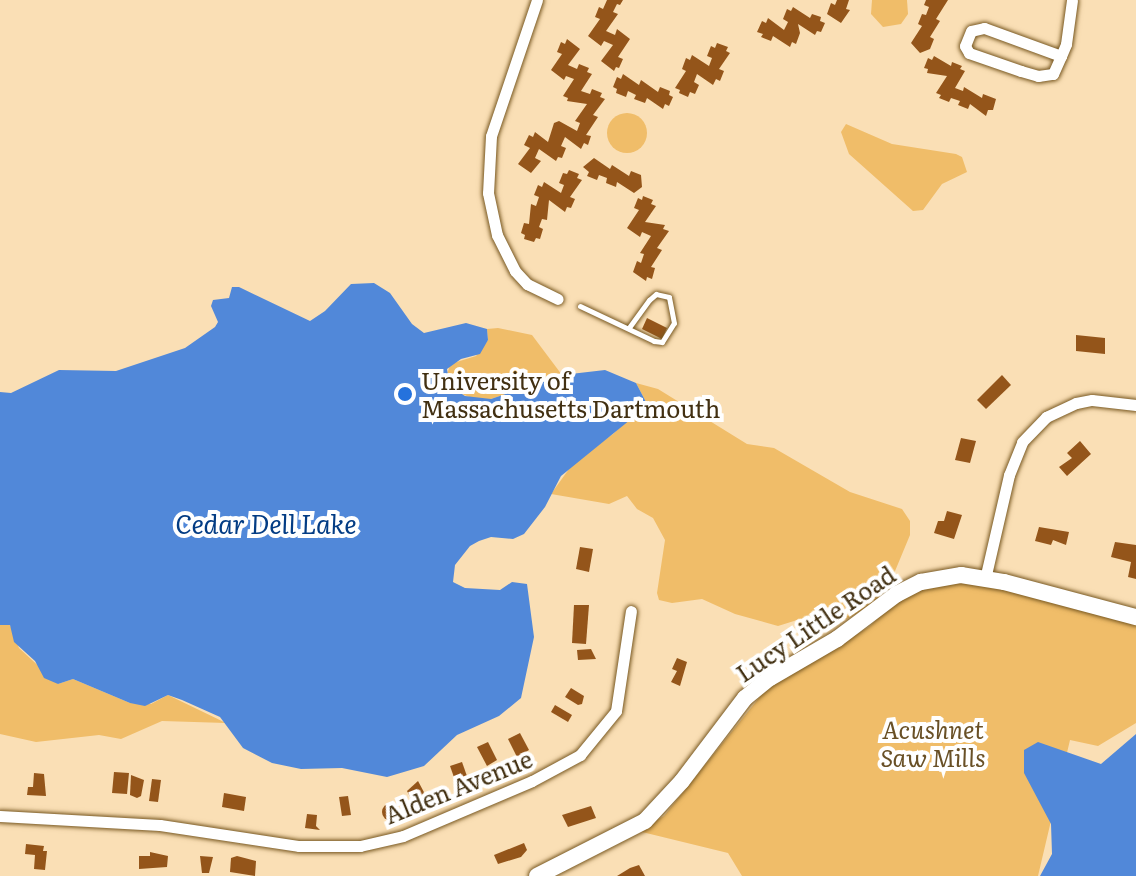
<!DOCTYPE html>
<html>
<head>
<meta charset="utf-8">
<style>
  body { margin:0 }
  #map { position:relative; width:1136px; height:876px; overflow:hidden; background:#fadfb5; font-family:Literata,serif }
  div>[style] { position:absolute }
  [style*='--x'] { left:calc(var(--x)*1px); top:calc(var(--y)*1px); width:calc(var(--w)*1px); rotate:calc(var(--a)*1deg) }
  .green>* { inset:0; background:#f0bd69 }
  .round { border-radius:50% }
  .water>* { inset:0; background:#5188d9 }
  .building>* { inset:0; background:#94551a }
  .roads { filter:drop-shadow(0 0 2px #785821) drop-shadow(0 0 2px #785821) }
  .lane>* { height:5px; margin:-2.5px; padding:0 2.5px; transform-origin:2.5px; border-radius:2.5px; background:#fff }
  .street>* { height:11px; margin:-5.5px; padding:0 5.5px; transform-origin:5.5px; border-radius:5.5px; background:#fff }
  .secondary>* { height:16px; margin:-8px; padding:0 8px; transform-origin:8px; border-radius:8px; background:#fff }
  .dots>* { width:22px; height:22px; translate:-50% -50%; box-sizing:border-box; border:4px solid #fff; border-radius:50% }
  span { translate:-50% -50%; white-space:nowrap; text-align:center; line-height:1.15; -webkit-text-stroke:8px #fff; paint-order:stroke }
  .poi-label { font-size:24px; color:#423012 }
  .left { translate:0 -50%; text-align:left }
  .street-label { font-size:24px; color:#423012 }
  .park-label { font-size:24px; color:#695026; font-style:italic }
  .water-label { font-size:26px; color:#033c84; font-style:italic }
</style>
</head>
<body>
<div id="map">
  <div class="green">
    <div style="clip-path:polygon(872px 0,907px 0,908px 14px,901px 24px,883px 27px,871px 14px)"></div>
    <div class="round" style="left:607px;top:113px;width:40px;height:40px"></div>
    <div style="clip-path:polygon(846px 124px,892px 144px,956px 154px,962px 157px,967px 172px,942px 184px,923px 210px,913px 211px,849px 154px,841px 132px)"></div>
    <div style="clip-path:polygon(498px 328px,532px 335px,562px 375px,491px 399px,474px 399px,455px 391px,447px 375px,450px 364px,476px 356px,488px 340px,487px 329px)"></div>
    <div style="clip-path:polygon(636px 383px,658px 389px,747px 444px,774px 448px,850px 492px,902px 509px,910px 521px,910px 535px,888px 588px,874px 603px,845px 620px,810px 616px,778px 626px,735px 614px,702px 599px,672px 603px,659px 600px,657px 593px,665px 540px,653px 518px,637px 509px,627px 496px,609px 504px,551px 494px,574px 462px,613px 434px,646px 402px)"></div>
    <div style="clip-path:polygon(956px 578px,1136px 623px,1136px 723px,1098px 746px,1070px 740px,1038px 876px,742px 876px,728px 853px,638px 831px,664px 816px,767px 688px,869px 627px,907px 589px)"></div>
    <div style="clip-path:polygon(5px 623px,10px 625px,19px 648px,58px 684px,73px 679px,130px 703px,151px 704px,168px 695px,226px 723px,162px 721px,121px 739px,99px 735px,36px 742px,0 734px,0 625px)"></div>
  </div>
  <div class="water">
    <div style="clip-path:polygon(374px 283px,390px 293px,412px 324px,424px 333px,466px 323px,487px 329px,488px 340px,480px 354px,461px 359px,447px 369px,450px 386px,465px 396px,491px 399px,562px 375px,605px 370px,636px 383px,646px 402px,641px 411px,561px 476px,545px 507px,524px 534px,513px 539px,491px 537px,479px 541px,470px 546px,455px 565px,453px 582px,465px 588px,500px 590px,512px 582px,527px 584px,534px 637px,521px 698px,499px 716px,457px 735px,424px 766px,387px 777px,342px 768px,301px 769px,272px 763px,243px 748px,220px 717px,182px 700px,168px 695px,145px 706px,130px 703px,73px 679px,58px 684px,44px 678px,35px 661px,14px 642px,10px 625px,0 625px,0 392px,11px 393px,59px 370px,116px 371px,185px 348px,215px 327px,218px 322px,211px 306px,213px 300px,229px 298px,232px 287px,239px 287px,310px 321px,325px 311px,351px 284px)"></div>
    <div style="clip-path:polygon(1136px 734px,1136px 876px,1040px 876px,1052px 854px,1051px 824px,1024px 773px,1024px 750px,1038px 742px,1101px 764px)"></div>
  </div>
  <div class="building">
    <div style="clip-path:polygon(607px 0,623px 0,620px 5px,617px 4px,613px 12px,618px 14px,606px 31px,615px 35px,617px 29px,630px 39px,618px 57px,623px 59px,619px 68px,616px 67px,614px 71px,601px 61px,613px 45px,604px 41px,601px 46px,588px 36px,600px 19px,595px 17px,599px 7px,603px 9px)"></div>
    <div style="clip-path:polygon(837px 0,849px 0,846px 9px,850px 10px,841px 23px,827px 14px,831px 3px,835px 5px)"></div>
    <div style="clip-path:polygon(926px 0,948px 0,936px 19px,940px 21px,930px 37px,934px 39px,930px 49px,920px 53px,911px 43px,922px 26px,918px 24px,922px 14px,926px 15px,929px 7px,924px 5px)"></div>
    <div style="clip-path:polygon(793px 7px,810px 18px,812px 14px,821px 17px,820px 21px,825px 23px,821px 32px,817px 31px,815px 35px,798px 24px,800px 33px,796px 44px,792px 42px,790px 47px,773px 36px,771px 41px,761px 37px,763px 34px,757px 32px,762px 21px,766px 23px,768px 18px,784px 30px,788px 22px,783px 19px,787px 9px,791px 11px)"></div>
    <div style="clip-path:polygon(567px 39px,580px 49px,568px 65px,577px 69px,579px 64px,589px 68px,587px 72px,592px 74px,581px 91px,590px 94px,592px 89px,602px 93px,600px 97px,605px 99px,593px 115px,598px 117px,586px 135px,591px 136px,588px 145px,584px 143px,581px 149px,565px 137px,561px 146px,566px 148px,562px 158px,558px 157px,556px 161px,539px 149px,535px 158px,541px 161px,531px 173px,518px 164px,530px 148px,524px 145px,529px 135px,533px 137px,535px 132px,548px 142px,554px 123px,559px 121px,577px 131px,580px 123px,575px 121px,587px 104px,567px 101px,568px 98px,563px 96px,574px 79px,566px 76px,564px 80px,551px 70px,562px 54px,557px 52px,561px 42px,565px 44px)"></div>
    <div style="clip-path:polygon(717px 43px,728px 47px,726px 51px,730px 53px,719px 69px,724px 71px,720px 81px,716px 79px,713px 85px,697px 74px,694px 82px,699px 85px,695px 94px,690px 92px,688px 97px,679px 93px,680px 90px,675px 88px,686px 71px,682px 69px,686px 58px,690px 60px,692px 55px,709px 66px,712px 58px,707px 56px,711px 46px,715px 48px)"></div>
    <div style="clip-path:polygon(934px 56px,951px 66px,952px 62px,962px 66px,960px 69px,965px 71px,955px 88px,963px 91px,964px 87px,982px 98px,983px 94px,996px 99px,993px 110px,988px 110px,986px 116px,970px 104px,968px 109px,958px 105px,960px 101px,951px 98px,949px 102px,939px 98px,941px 95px,936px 93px,947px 76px,927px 73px,928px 69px,924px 68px,928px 58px,932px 60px)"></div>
    <div style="clip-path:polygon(623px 74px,639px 85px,641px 80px,658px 92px,660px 87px,670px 91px,669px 95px,673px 97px,669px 106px,665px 104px,663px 109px,647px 98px,645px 103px,634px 99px,636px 95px,628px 91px,626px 97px,616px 93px,617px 89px,613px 87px,617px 77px,621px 79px)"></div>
    <div style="clip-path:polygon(594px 158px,610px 169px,612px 165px,629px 176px,631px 171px,641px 175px,642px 187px,634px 193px,617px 182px,616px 187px,606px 183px,607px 178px,599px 175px,597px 180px,587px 176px,589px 172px,583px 167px)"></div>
    <div style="clip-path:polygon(569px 170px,579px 174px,577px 178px,582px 180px,570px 197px,575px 199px,571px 208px,567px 207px,565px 212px,549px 200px,547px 220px,542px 219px,539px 227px,543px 229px,540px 239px,536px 238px,534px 242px,524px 239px,525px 235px,521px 233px,524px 223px,529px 224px,531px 204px,536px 206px,539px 197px,534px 195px,538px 185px,542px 187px,544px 182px,561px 193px,564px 185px,559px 183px,563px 173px,567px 174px)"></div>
    <div style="clip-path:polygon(643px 196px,653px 200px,651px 204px,656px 206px,645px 222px,665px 225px,663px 229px,669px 231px,657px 248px,662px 250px,651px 267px,655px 268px,652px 279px,647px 277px,646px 281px,633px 272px,637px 261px,641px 263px,644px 254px,640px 253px,651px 236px,642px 232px,640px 237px,627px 228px,639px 210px,634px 208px,638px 198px,642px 200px)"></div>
    <div style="clip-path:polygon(647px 318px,667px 328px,662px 339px,642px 329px)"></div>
    <div style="clip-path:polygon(1076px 335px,1105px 338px,1105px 354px,1076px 351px)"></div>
    <div style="clip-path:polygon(1002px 375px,1011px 385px,986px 409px,977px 400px)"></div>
    <div style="clip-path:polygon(961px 438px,976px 441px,970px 463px,955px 460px)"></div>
    <div style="clip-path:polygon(1080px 441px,1091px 454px,1067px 476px,1059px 467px,1072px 458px,1067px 453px)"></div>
    <div style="clip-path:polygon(947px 511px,962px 515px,954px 539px,934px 533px,938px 521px,944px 521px)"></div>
    <div style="clip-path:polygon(1039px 527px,1069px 532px,1066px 545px,1053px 540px,1051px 545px,1035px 541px)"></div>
    <div style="clip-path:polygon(1115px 542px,1136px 545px,1136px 579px,1128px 577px,1131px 562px,1111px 557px)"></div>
    <div style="clip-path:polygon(580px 547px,593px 549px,589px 572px,576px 569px)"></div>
    <div style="clip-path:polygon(574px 605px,589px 605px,586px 644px,572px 643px)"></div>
    <div style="clip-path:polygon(591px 649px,596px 659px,578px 660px,577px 650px)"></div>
    <div style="clip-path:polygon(677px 658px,687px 662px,680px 686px,671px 682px,677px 671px,672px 669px)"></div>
    <div style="clip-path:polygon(571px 688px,584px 696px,582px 704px,578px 705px,565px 697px)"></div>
    <div style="clip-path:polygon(555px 705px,572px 715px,568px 722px,551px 712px)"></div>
    <div style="clip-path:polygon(520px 733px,529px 750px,517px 757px,508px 739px)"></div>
    <div style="clip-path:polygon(488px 742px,497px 760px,487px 766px,477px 747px)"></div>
    <div style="clip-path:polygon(462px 762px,468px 779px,456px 783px,450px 766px)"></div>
    <div style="clip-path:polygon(114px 772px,129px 773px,127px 794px,112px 793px)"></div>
    <div style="clip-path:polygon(34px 773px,44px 774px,46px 796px,27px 795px,28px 787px,33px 787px)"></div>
    <div style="clip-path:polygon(131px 775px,144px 780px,141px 796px,137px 798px,130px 795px)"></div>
    <div style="clip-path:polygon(152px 779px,161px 780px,158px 802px,149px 801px)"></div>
    <div style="clip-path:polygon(418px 781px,426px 796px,413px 803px,407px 791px)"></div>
    <div style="clip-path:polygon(224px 793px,246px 797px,244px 811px,222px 807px)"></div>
    <div style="clip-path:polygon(348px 796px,351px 815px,342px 816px,339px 797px)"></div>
    <div class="round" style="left:382px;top:803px;width:18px;height:18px"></div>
    <div style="clip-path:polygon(591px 806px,596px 818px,568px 827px,562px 815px)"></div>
    <div style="clip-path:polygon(307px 814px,317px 815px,316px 826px,320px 830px,305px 828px)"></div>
    <div style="clip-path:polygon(524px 843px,527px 850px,521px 857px,498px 864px,494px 855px)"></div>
    <div style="clip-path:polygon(26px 844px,44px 846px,43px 851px,47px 851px,45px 870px,34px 869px,35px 855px,25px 854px)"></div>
    <div style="clip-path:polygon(150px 852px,168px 856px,167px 867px,139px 869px,139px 856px,150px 856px)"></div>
    <div style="clip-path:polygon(200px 856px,213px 857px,209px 873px,202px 873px)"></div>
    <div style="clip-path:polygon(237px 856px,256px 861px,255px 876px,230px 872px,231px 858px)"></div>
    <div style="clip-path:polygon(639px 865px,645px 876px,617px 876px,630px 868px)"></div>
  </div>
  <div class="roads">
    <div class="lane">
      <div style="--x:580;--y:306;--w:82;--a:25.3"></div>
      <div style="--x:654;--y:341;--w:8;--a:7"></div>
      <div style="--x:662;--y:342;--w:22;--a:-58"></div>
      <div style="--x:674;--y:323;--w:26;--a:-101"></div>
      <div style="--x:669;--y:297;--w:13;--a:-167"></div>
      <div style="--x:656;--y:294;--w:9;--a:139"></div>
      <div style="--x:649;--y:300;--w:34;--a:126"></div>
    </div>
    <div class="street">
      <div style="--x:537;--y:0;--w:144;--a:108.7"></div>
      <div style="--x:491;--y:136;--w:57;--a:93"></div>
      <div style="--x:488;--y:193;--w:43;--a:77.9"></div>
      <div style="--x:497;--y:235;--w:40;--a:63.4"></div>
      <div style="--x:515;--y:271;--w:18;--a:47"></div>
      <div style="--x:527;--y:284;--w:34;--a:26"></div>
      <div style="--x:1061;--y:56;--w:82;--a:-160"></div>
      <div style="--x:984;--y:28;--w:13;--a:167"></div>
      <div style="--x:971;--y:31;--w:16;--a:112"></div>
      <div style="--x:965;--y:46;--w:8;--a:60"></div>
      <div style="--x:969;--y:53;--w:55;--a:19.1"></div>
      <div style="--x:1021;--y:71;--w:18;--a:16"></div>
      <div style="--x:1038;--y:76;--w:15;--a:-8"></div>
      <div style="--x:1053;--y:74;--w:20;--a:-66"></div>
      <div style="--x:1061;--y:56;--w:13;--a:-67"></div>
      <div style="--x:1066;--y:44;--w:44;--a:-82.2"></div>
      <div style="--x:985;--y:579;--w:107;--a:-77"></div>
      <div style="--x:1009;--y:475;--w:35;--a:-68"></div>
      <div style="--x:1022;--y:442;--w:35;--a:-46"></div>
      <div style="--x:1046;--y:417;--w:33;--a:-25"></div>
      <div style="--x:1076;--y:403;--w:16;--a:-11"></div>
      <div style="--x:1092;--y:400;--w:44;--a:6.5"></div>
      <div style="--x:0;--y:816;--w:160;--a:3.2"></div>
      <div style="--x:160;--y:825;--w:141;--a:8.6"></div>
      <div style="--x:299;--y:846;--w:61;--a:0"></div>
      <div style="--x:360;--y:846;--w:44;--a:-13.1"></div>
      <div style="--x:403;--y:836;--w:140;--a:-23.1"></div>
      <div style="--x:532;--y:781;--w:55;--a:-28.4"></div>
      <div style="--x:580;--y:755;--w:57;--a:-50.7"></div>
      <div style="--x:616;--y:711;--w:101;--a:-81.5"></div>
    </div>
    <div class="secondary">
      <div style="--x:537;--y:876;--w:121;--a:-27"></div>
      <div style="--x:645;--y:821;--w:54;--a:-47.2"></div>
      <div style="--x:682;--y:781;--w:104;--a:-52.8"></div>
      <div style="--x:745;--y:698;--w:32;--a:-39"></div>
      <div style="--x:770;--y:678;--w:78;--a:-30.2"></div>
      <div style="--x:837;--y:639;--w:75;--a:-36.9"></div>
      <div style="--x:897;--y:594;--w:27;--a:-27"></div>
      <div style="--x:921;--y:582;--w:41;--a:-9.9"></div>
      <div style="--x:961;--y:575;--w:44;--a:9.2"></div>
      <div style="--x:1004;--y:582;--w:137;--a:14.9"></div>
    </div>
  </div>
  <div class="dots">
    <div style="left:405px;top:394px;background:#2572dd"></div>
  </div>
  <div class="poi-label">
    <span class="left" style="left:421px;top:394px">University of<br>Massachusetts Dartmouth</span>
  </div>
  <div class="street-label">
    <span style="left:815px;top:623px;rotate:-34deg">Lucy Little Road</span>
    <span style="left:458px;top:786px;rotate:-22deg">Alden Avenue</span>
  </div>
  <div class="park-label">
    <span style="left:933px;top:743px">Acushnet<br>Saw Mills</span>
  </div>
  <div class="water-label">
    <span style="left:266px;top:523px">Cedar Dell Lake</span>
  </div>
</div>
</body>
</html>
